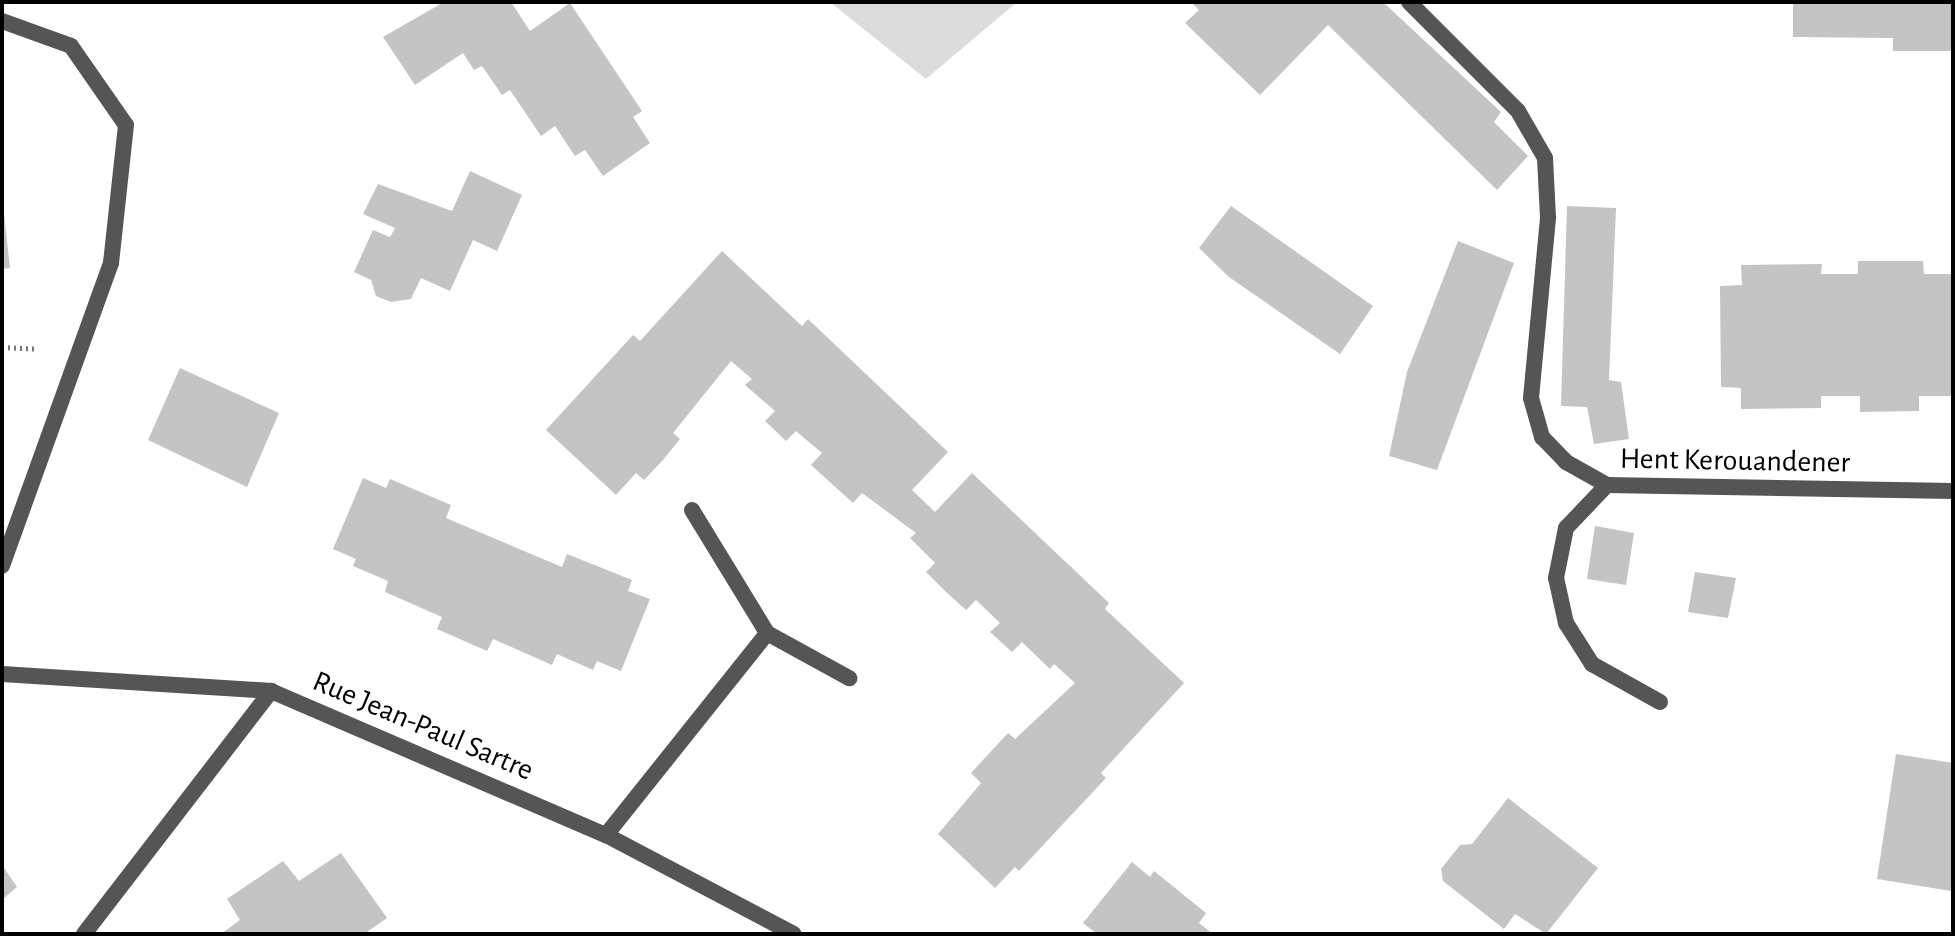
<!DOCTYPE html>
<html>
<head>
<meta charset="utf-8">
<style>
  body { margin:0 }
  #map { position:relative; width:1955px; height:936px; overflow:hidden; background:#fff; font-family:"Alegreya Sans",sans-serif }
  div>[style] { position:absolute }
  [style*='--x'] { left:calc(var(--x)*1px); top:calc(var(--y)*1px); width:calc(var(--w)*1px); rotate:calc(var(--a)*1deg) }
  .green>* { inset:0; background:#dcdcdc }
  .building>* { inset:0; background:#c4c4c4 }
  .path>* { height:5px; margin-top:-2.5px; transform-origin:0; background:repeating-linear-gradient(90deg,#777 0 2px,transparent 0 6px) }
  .lane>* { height:16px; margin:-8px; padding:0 8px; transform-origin:8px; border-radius:8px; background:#555 }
  .street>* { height:16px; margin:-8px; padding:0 8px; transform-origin:8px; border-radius:8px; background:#555 }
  span { translate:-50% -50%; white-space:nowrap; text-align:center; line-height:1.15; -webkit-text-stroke:6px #fff; paint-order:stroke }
  .street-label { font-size:30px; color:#000 }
  .frame { position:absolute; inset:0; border:4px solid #000; pointer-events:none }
</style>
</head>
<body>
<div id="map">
  <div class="green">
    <div style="clip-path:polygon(830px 2px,1017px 2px,926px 79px)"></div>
  </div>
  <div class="building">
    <div style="clip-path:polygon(444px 2px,511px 2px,530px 31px,570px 3px,642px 111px,633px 117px,650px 143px,603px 176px,585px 150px,575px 156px,555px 126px,541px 136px,510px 90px,502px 95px,482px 66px,474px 70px,463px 53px,415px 85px,383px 37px)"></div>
    <div style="clip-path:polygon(1191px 2px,1383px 2px,1501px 112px,1494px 122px,1528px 156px,1497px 190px,1328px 25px,1260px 95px,1185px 23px,1199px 10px)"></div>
    <div style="clip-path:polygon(1793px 2px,1953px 2px,1953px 51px,1893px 51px,1893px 38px,1793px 37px)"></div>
    <div style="clip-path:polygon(470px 171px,522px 195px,497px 251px,473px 240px,450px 291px,421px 278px,411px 299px,391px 302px,376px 296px,371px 280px,354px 272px,373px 230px,390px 237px,395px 228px,363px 214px,378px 184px,452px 211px)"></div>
    <div style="clip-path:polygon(2px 196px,10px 268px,2px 269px)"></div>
    <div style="clip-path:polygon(1231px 206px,1373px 306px,1340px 354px,1229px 277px,1199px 248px)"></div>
    <div style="clip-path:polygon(1567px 206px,1616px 208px,1609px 380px,1621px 382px,1629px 439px,1594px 444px,1587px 407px,1561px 406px)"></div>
    <div style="clip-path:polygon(1458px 241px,1514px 263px,1437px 470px,1389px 456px,1407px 372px)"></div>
    <div style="clip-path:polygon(722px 251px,802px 326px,808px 319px,948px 452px,912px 490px,935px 512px,972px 473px,1109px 603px,1105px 609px,1184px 683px,1101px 773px,1106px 778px,1019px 871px,1015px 867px,995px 888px,938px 834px,981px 783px,971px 773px,1008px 733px,1015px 739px,1075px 683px,1054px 664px,1050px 669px,1022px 642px,1012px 652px,990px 632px,1000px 623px,976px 600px,966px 610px,946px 592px,926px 572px,935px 563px,910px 538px,916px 533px,862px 493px,853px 503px,811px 465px,822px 453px,796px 431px,786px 441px,765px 421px,775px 411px,745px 385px,752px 379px,731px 361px,673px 433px,680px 439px,663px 460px,644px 480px,636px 473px,616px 495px,546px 430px,633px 335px,640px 341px)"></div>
    <div style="clip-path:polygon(1858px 261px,1923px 261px,1924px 274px,1953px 274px,1953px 396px,1919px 396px,1919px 411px,1860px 412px,1860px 396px,1821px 396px,1821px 408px,1741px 409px,1741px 388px,1721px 387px,1720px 286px,1742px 285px,1741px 265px,1822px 264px,1821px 274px,1858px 274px)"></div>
    <div style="clip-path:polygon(180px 368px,279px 413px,247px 487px,148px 440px)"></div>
    <div style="clip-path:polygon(363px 478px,386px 488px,390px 479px,451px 505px,446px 518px,562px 567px,567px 554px,632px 580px,628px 591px,650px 599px,621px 671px,597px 661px,593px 670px,557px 654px,552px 665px,493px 639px,487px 651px,437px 629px,442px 617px,385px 592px,388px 581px,353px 566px,356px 559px,333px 549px)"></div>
    <div style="clip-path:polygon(1595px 526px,1634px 533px,1626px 585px,1587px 579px)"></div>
    <div style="clip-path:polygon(1695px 572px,1736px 578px,1728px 618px,1688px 612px)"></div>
    <div style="clip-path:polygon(1896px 754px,1953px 763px,1951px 891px,1877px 879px)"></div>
    <div style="clip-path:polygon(1508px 798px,1598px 868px,1546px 934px,1515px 914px,1504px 929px,1443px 881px,1441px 869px,1460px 845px,1472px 844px)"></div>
    <div style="clip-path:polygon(341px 853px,387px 918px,364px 934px,221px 934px,240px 920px,227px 899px,283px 861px,299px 881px)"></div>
    <div style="clip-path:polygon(1132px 862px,1150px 877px,1154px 871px,1206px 913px,1199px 923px,1213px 934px,1097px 934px,1083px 923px)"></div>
    <div style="clip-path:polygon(2px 865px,17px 887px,2px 900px)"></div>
  </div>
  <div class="path">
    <div style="--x:2;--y:347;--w:35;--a:3"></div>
  </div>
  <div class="lane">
    <div style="--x:1409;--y:2;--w:154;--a:45"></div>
    <div style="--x:1518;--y:111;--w:54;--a:60.1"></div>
    <div style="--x:1545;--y:158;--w:60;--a:87.1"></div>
    <div style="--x:1548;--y:218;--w:181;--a:95.4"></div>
    <div style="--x:1531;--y:398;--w:41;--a:74.2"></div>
    <div style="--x:1542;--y:437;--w:35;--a:46"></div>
    <div style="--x:1566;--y:462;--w:47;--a:29.3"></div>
  </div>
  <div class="street">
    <div style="--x:2;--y:21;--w:73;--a:19.9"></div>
    <div style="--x:71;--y:46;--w:96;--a:55.2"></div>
    <div style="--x:126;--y:125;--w:139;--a:96.2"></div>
    <div style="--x:111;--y:263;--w:322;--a:109.8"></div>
    <div style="--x:692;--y:510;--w:144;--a:58.6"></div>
    <div style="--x:2;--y:674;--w:270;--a:3.6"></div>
    <div style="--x:271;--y:691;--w:365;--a:23.3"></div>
    <div style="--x:606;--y:835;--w:212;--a:27.8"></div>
    <div style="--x:1660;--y:702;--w:78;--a:-150.8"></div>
    <div style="--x:1592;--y:664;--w:49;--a:-122.4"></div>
    <div style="--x:1566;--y:623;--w:46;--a:-102.5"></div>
    <div style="--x:1556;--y:578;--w:51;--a:-78.7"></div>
    <div style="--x:1566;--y:528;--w:59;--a:-46.4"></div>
    <div style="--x:1607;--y:485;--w:346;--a:1"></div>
    <div style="--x:606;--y:835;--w:258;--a:-51.4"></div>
    <div style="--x:767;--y:633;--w:94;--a:28.8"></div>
    <div style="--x:84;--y:934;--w:307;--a:-52.4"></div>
  </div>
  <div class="street-label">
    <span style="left:1735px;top:461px;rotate:1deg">Hent Kerouandener</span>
    <span style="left:423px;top:726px;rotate:23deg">Rue Jean-Paul Sartre</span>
  </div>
  <div class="frame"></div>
</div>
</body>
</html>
